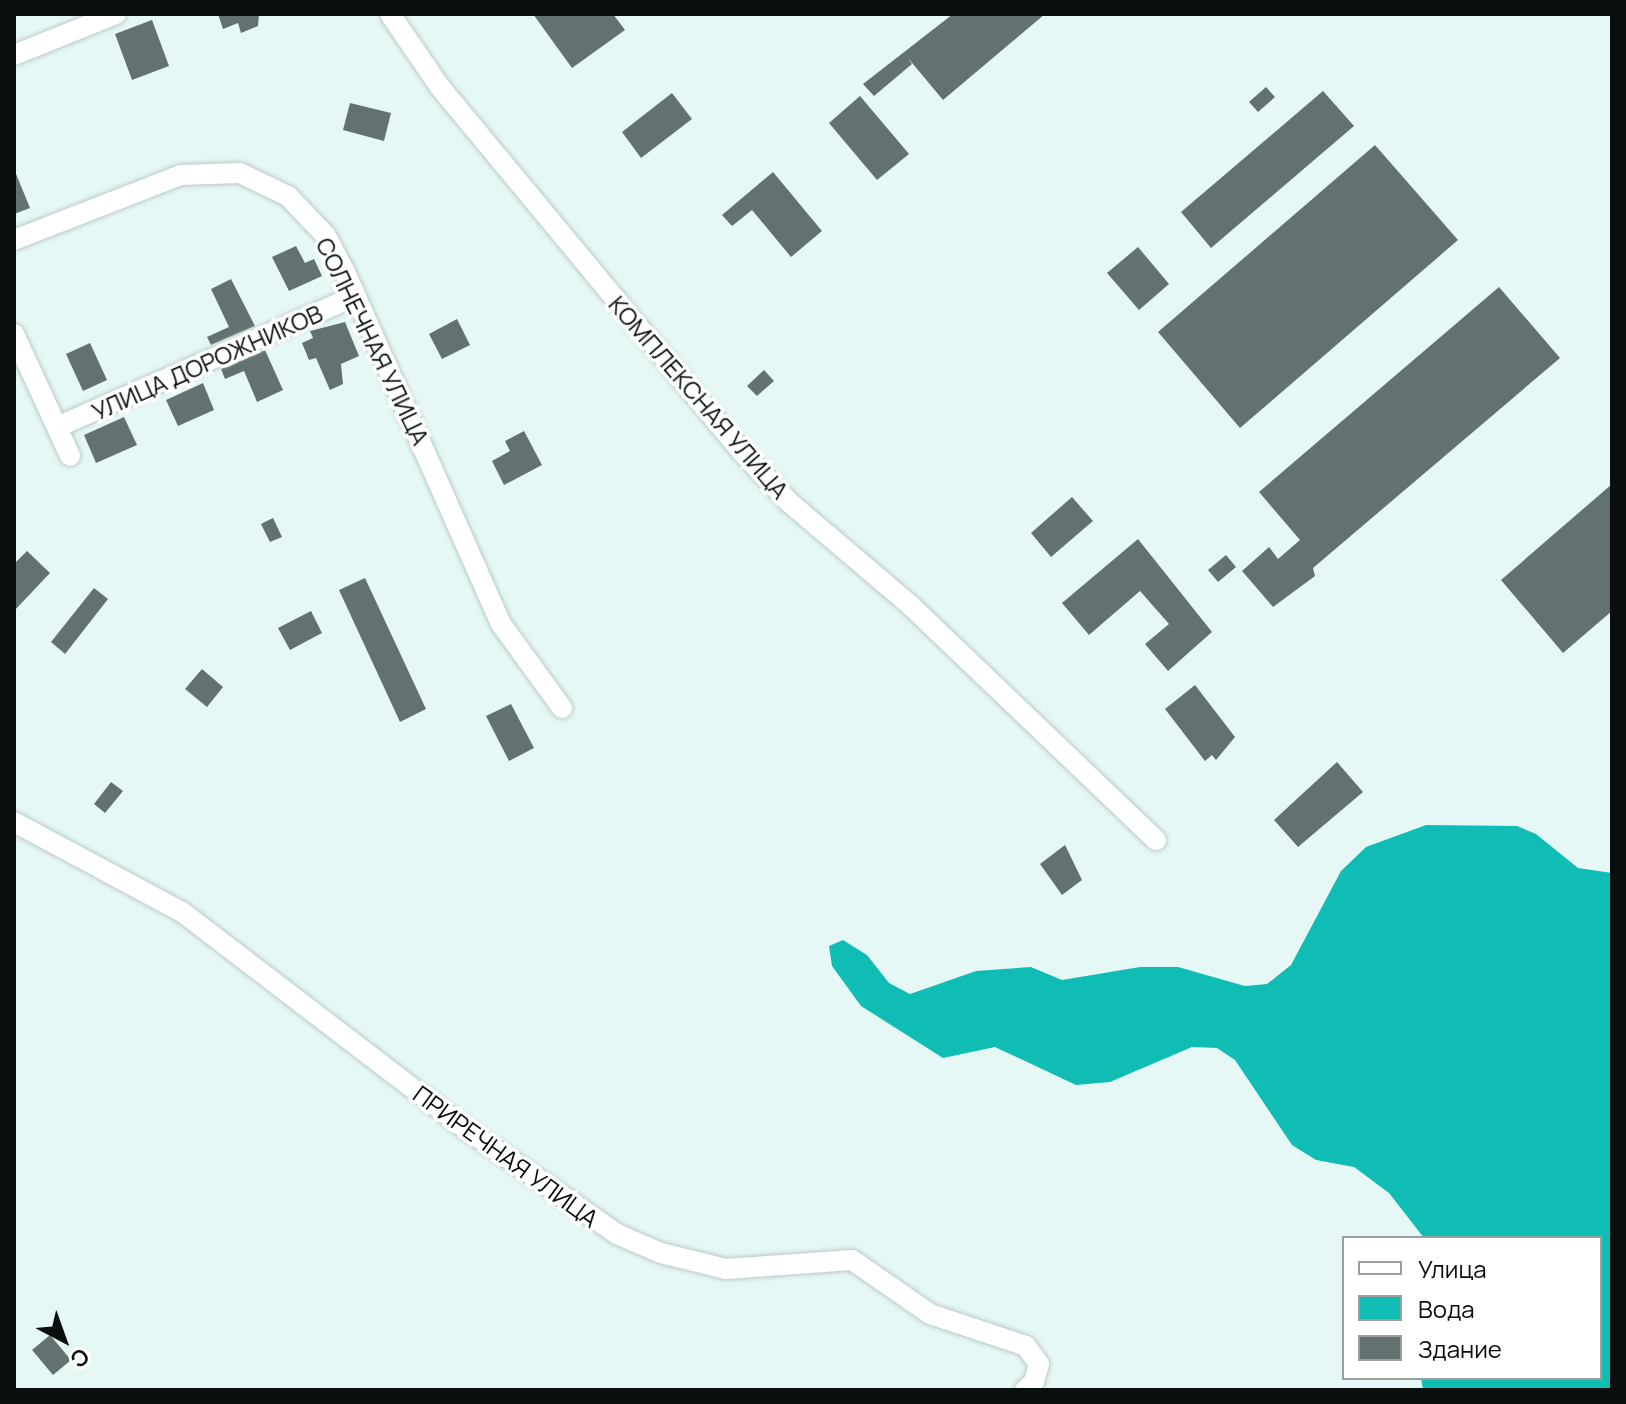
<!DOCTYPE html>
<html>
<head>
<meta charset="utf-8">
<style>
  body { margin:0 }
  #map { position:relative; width:1626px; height:1404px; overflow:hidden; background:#e6f8f6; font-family:Manrope,sans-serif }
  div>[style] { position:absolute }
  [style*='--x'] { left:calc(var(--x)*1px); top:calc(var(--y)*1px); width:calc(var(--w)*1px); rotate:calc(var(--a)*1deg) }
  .water>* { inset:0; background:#10bdb5 }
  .building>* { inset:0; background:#637271 }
  .roads { filter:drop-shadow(0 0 2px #bacbc9) drop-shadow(0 0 2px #bacbc9) }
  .minor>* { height:20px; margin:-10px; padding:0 10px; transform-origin:10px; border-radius:10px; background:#fff }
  span { translate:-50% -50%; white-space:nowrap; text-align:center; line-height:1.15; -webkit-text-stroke:7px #fff; paint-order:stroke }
  .street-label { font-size:24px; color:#090e0e }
  .frame { position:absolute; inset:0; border:16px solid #090e0e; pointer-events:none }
  .legend { position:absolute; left:1342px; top:1236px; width:260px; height:144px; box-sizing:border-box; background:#fff; border:2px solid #9d9f9f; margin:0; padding:10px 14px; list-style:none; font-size:24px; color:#090e0e }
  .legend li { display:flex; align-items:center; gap:16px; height:40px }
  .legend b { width:40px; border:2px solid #9d9f9f }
  .north { position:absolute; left:24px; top:1300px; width:80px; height:80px; -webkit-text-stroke:6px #fff; paint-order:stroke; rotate:139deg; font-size:22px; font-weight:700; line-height:32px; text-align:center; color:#090e0e }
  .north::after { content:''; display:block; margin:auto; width:28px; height:36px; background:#090e0e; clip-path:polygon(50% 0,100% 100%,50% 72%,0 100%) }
</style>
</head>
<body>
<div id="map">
  <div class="water">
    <div style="clip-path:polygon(1426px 825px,1517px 826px,1536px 834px,1578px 868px,1612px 873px,1612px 1390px,1423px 1390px,1421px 1378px,1600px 1378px,1600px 1238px,1424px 1238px,1389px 1193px,1354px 1167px,1316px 1160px,1292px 1145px,1235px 1060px,1217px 1048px,1192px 1047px,1110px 1082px,1076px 1085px,995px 1047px,943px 1058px,861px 1006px,832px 966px,829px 946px,843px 940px,867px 955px,889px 983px,910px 994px,976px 971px,1031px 967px,1062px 980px,1140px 967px,1178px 967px,1245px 986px,1267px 984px,1291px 965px,1341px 871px,1366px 847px)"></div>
  </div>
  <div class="building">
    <div style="clip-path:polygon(218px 14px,259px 14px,258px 26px,241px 33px,238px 23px,223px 29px)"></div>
    <div style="clip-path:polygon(533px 14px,613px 14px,625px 30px,572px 68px)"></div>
    <div style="clip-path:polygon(953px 14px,1045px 14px,943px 100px,908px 58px,912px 64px,874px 96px,863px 84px)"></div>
    <div style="clip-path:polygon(152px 20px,169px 66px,132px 80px,115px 34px)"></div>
    <div style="clip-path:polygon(1266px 87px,1275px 97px,1258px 112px,1249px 102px)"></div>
    <div style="clip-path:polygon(1323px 91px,1354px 126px,1211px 248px,1181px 212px)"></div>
    <div style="clip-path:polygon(672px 93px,692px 119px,641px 158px,622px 132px)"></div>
    <div style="clip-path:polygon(860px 96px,909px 154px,877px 180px,829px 123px)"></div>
    <div style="clip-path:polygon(350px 103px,391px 113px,384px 141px,343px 130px)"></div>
    <div style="clip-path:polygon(1375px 145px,1458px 240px,1240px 428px,1158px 332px)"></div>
    <div style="clip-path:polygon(14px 169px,30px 208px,14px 214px)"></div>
    <div style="clip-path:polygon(773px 172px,822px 231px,791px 257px,752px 210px,732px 226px,722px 215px)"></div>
    <div style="clip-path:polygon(296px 246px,305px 263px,314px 259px,322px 276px,289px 291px,272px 257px)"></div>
    <div style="clip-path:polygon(1138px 247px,1169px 284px,1139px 310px,1107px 273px)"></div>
    <div style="clip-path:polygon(231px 279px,255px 326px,211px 345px,207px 337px,229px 327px,211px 289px)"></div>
    <div style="clip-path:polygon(1499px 287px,1560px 358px,1313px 568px,1315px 576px,1273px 607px,1242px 571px,1269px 547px,1278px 559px,1300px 540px,1259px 492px)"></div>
    <div style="clip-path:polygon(457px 319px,470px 345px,442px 359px,429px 334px)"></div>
    <div style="clip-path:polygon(345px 322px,359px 356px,341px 364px,343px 384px,330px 390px,316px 358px,309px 360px,302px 343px,313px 338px,310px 331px)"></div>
    <div style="clip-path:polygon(90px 343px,107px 380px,83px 391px,66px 354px)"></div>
    <div style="clip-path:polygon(265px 350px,283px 390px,257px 402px,244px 371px,225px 379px,221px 369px)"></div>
    <div style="clip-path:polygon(764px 370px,774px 381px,757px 396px,747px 386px)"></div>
    <div style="clip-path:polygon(203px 383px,214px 410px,178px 426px,166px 400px)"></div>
    <div style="clip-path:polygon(124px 417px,137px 445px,96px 463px,84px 435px)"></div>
    <div style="clip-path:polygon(524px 431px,542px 465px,504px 485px,492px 461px,510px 451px,505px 441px)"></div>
    <div style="clip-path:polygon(1612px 484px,1612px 611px,1563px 653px,1501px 580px)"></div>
    <div style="clip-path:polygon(1072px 497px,1093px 521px,1051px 557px,1031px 533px)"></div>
    <div style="clip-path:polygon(273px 518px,282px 537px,270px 542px,261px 524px)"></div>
    <div style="clip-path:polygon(1138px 539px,1212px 632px,1168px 671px,1145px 644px,1169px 624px,1140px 591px,1089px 635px,1062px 603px)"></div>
    <div style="clip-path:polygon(27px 551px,50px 573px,14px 611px,14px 564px)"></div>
    <div style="clip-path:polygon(1226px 555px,1236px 567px,1218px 582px,1208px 570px)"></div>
    <div style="clip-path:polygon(365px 578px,426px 709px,400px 722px,339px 590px)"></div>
    <div style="clip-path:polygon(94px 588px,108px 599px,65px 654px,51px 642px)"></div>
    <div style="clip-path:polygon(311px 611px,322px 633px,290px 650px,278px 628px)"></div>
    <div style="clip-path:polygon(202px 669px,223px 687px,207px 707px,185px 689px)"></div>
    <div style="clip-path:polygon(1195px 685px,1235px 737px,1216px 760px,1212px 755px,1205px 761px,1165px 709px)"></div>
    <div style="clip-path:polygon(511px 704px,534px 748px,509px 761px,486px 716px)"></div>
    <div style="clip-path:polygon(1337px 762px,1363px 792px,1298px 847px,1274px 820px)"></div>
    <div style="clip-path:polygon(111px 782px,123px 791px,105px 813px,94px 804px)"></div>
    <div style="clip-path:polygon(1065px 845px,1082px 880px,1062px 895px,1040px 864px)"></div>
    <div style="clip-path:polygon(50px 1335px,71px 1360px,53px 1375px,32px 1350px)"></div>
  </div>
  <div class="roads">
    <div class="minor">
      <div style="--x:390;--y:14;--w:88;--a:55.6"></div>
      <div style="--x:440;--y:87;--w:474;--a:50.4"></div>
      <div style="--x:742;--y:452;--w:69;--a:46.8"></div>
      <div style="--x:789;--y:502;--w:160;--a:40.4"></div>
      <div style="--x:911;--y:606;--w:339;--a:43.7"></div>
      <div style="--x:14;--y:55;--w:110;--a:-21.9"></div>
      <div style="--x:14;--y:240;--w:179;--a:-21.3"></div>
      <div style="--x:181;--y:175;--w:59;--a:-1.9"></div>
      <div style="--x:240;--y:173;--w:53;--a:25.6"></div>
      <div style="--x:288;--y:196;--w:55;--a:46.5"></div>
      <div style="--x:326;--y:236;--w:41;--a:62.2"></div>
      <div style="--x:345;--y:272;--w:385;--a:66.1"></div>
      <div style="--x:501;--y:624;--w:104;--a:54"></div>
      <div style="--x:14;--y:334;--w:134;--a:65.3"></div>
      <div style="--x:57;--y:427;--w:326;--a:-23.7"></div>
      <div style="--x:14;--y:822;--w:191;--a:28.2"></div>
      <div style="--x:182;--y:912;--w:357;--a:37.4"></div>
      <div style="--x:466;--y:1129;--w:184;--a:34.8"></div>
      <div style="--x:617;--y:1234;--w:48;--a:23.4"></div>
      <div style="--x:661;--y:1253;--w:67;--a:13.8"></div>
      <div style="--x:726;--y:1269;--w:126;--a:-4.1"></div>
      <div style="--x:852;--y:1260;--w:95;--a:34.7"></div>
      <div style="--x:930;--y:1314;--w:101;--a:18.4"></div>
      <div style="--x:1026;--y:1346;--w:22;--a:54"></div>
      <div style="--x:1039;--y:1364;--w:19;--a:106"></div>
      <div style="--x:1034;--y:1382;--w:12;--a:138"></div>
    </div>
  </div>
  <div class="street-label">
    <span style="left:373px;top:341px;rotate:64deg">СОЛНЕЧНАЯ УЛИЦА</span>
    <span style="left:207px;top:362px;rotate:-24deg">УЛИЦА ДОРОЖНИКОВ</span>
    <span style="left:699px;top:397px;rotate:49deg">КОМПЛЕКСНАЯ УЛИЦА</span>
    <span style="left:506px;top:1156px;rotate:36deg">ПРИРЕЧНАЯ УЛИЦА</span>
  </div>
  <div class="frame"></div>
  <ul class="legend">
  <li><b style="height:10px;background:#fff"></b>Улица</li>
  <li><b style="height:22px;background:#10bdb5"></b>Вода</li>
  <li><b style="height:22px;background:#637271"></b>Здание</li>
  </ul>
  <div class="north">С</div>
</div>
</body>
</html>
